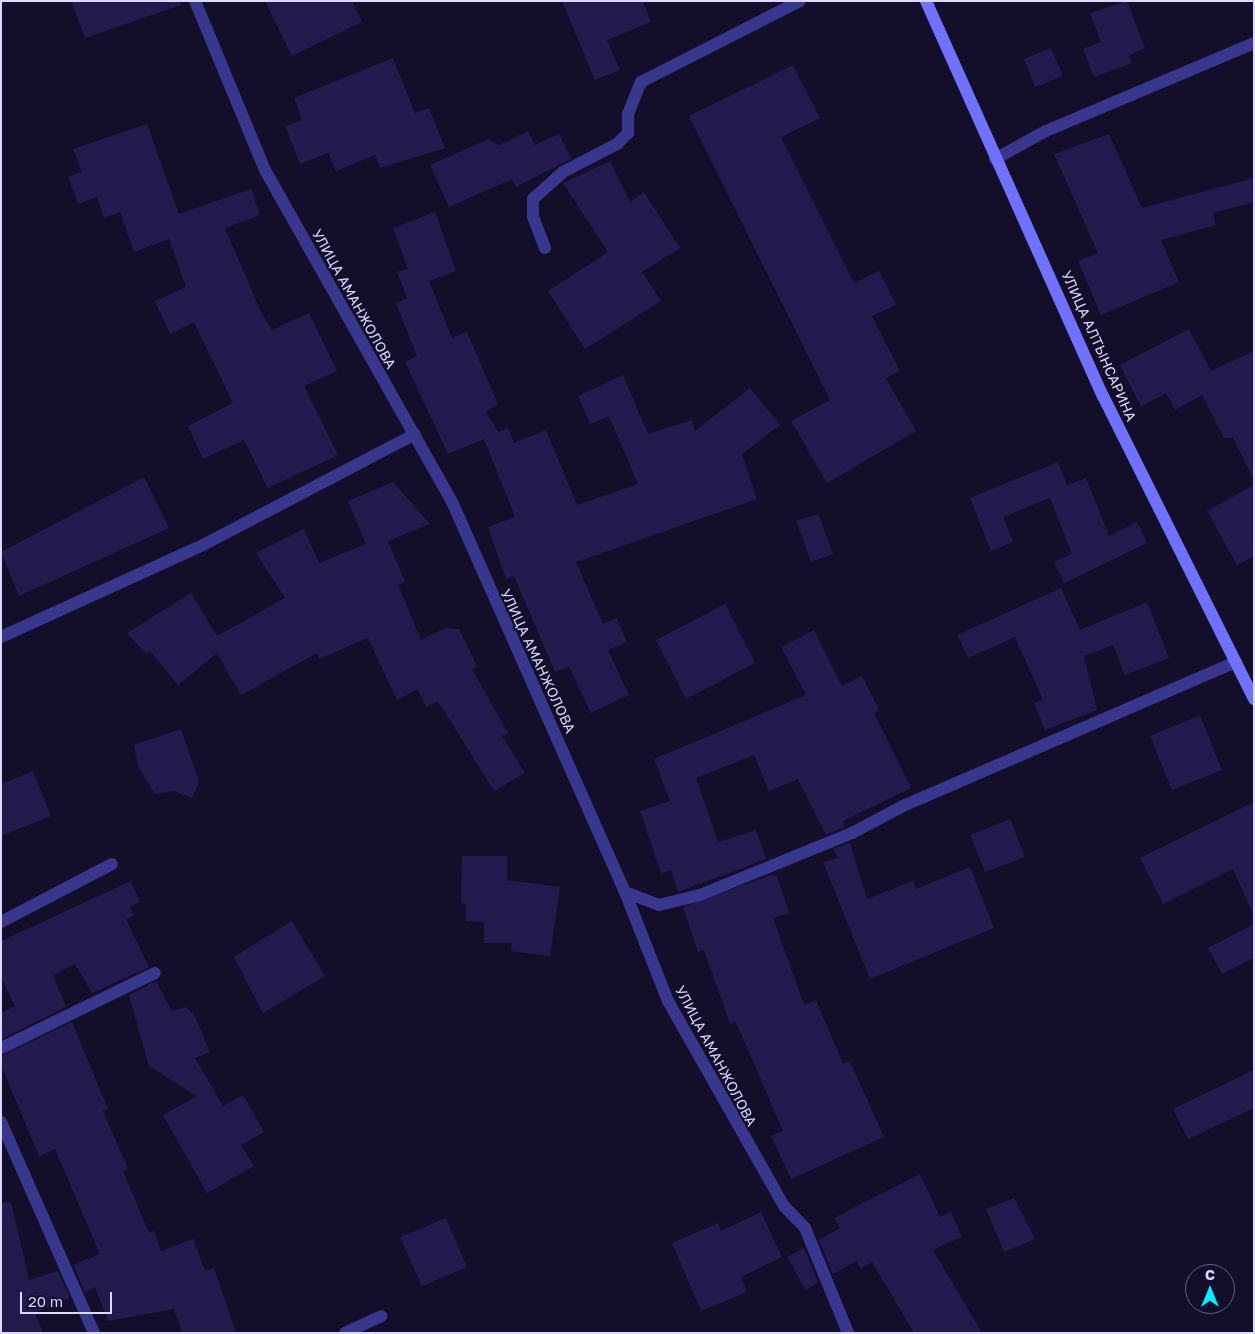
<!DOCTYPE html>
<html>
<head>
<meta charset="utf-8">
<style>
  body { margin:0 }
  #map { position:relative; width:1255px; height:1334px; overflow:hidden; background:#130f2b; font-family:"Golos Text",sans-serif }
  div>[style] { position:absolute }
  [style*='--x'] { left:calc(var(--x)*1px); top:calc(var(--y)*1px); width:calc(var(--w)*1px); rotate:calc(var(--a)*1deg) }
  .building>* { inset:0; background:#231a4e }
  .street>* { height:12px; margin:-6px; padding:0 6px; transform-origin:6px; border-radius:6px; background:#38378d }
  .secondary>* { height:12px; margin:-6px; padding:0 6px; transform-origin:6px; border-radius:6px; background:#7071ff }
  span { translate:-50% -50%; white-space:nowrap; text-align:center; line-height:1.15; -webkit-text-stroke:4px #130f2b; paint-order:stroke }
  .street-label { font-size:14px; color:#dcd9ff }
  .frame { position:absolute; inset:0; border:2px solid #dcd9ff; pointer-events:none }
  .north { position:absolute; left:1185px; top:1264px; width:50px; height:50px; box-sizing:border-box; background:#130f2b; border:1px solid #636080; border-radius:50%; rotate:0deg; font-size:14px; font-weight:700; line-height:20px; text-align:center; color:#dcd9ff }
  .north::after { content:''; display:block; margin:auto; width:18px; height:22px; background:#05eeff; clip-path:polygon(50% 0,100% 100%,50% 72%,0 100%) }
  .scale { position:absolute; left:20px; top:1292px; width:92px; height:22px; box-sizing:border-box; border:2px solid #dcd9ff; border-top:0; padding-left:6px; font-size:15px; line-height:18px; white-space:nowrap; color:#dcd9ff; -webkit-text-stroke:4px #130f2b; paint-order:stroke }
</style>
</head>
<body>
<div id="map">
  <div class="building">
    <div style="clip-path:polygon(71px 1px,180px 1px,181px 5px,85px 38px)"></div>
    <div style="clip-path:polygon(265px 1px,352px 1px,362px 22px,292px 56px)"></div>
    <div style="clip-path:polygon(562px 1px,643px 1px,651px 22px,607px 40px,620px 70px,595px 80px)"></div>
    <div style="clip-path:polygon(1127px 1px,1145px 48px,1129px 55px,1132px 63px,1094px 77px,1083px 49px,1101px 42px,1090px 13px)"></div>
    <div style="clip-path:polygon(1051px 48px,1063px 76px,1035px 87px,1024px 59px)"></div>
    <div style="clip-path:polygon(393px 58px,415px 113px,429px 108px,445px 148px,380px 168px,375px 155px,336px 171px,328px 153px,300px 164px,285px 126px,302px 120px,294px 98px)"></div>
    <div style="clip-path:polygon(793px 65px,820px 118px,781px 137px,854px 283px,879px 271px,896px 305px,872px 316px,900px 371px,886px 378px,916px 431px,827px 483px,791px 421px,830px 400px,689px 116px)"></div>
    <div style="clip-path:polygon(147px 124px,179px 214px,251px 189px,260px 215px,225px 228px,261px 312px,272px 330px,309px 313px,337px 371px,304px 386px,338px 455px,268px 488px,244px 440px,203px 459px,188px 426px,233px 403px,194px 322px,170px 334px,155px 301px,186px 287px,169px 239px,134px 252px,120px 212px,104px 218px,97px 197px,78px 204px,68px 177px,82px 172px,73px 149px)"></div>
    <div style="clip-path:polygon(528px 131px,535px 145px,559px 134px,571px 159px,516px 187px,512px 179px,449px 207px,430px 165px,489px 139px,499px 145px)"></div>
    <div style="clip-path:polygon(1109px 134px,1142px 208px,1254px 178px,1254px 202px,1213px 213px,1216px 225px,1161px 240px,1179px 282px,1101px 315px,1078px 261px,1098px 253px,1054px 154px)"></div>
    <div style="clip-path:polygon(610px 161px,630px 202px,644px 192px,680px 248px,642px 272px,661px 301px,585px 349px,548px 291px,608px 252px,563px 183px)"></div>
    <div style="clip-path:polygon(435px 212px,456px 271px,429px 281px,452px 338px,467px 332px,498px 404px,486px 412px,498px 432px,508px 428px,514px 443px,546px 430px,577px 505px,638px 484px,609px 416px,590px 424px,578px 396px,623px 375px,648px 434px,692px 420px,695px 431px,750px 388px,780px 425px,742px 454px,757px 499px,576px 562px,603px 624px,617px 618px,627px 642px,608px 650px,629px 695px,591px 713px,569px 667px,555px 672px,514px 576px,506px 579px,488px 527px,515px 517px,484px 439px,448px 454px,405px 362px,417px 356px,396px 303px,407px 298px,397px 272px,408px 269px,393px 228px)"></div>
    <div style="clip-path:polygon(1189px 329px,1211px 371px,1254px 351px,1254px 480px,1233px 438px,1224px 438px,1202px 395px,1175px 410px,1166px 393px,1141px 407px,1120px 365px)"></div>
    <div style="clip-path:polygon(1058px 462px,1067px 485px,1086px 478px,1109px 536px,1137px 522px,1147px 543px,1064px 583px,1054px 562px,1072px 554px,1050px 498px,1003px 517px,1013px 542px,991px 551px,970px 498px)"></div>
    <div style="clip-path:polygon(144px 477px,169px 528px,19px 596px,1px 552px)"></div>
    <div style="clip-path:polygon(393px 482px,430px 524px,388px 541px,405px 582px,398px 585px,421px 640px,446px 628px,459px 629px,477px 666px,472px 669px,508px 733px,502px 736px,525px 773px,494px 791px,438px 701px,426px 707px,418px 689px,397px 700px,368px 638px,319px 659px,317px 653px,241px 695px,217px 653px,178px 685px,150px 651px,146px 654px,127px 633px,191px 593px,217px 636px,285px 598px,256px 553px,304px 529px,319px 563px,366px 544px,348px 501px)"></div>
    <div style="clip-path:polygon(1254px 485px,1254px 556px,1237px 565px,1207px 511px)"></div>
    <div style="clip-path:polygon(818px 514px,833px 554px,811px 562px,796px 521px)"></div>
    <div style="clip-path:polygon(1061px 588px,1080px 630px,1147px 602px,1169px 658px,1125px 675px,1113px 645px,1084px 656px,1097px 710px,1045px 730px,1034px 703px,1043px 700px,1015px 637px,968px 658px,957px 635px)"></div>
    <div style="clip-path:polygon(725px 604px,755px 663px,686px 699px,656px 640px)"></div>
    <div style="clip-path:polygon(814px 630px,842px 686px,862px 676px,879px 710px,874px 713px,911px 788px,843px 821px,845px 827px,826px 835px,798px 779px,769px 791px,754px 755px,696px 778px,718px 842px,756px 830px,766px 859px,678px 892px,671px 870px,661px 874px,640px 811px,670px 801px,654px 759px,806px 695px,781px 647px)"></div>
    <div style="clip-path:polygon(1200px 715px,1222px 770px,1172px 790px,1150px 736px)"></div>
    <div style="clip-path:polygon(181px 729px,199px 782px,192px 798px,174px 791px,155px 794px,138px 766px,134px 745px)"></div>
    <div style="clip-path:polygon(33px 771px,51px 816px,1px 836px,1px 784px)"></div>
    <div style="clip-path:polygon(1254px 802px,1254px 916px,1233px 869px,1163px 904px,1140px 858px)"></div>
    <div style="clip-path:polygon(1010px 819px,1025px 857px,985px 872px,970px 835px)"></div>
    <div style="clip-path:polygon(850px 843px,867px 899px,913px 881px,916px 889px,970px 867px,994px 928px,870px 979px,823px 862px,838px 858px,833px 849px)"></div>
    <div style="clip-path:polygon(462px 856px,507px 856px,507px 880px,560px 887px,550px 956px,511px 951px,512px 943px,484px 943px,484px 922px,466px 921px,466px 904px,461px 903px)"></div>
    <div style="clip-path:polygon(771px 875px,777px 876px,789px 913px,773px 918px,804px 1005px,816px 1000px,843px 1064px,850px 1061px,884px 1137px,791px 1179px,771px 1136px,783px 1131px,736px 1022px,730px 1024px,704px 950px,698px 952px,683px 907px)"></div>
    <div style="clip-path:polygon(131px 881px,140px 902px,130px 907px,134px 916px,126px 919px,149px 967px,92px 993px,75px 964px,53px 975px,66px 1007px,1px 1039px,1px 1013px,15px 1006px,1px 977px,1px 941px)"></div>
    <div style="clip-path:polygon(292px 921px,325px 976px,263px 1013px,234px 957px)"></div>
    <div style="clip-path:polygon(1254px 924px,1254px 958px,1222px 974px,1208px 948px)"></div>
    <div style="clip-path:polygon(156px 981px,172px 1011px,186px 1007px,194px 1014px,210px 1052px,195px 1058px,223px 1106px,243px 1095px,264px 1132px,241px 1145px,254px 1166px,207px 1193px,163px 1115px,197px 1096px,149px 1066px,129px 995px)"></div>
    <div style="clip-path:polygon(72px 1022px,108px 1109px,103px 1111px,128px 1169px,123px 1171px,149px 1233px,154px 1231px,161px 1251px,193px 1239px,205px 1271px,214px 1268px,236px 1333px,182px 1333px,174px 1309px,108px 1321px,95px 1287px,85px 1292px,73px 1265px,100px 1254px,55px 1149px,39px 1156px,1px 1065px,1px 1056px)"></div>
    <div style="clip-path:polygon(1254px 1070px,1254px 1108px,1188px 1139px,1173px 1109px)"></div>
    <div style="clip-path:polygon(920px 1174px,940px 1217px,951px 1212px,962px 1237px,933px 1250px,982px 1333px,914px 1333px,872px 1262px,860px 1269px,857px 1261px,833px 1274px,819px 1240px,840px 1228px,834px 1218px)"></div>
    <div style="clip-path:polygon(1014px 1198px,1035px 1239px,1004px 1252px,986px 1209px)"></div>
    <div style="clip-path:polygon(11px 1202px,29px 1280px,58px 1271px,70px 1298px,35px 1313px,43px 1333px,1px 1333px,1px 1203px)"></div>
    <div style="clip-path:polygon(761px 1212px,782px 1257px,741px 1277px,747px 1292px,701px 1311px,672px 1243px,718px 1223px,721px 1231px)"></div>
    <div style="clip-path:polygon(446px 1218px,467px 1267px,422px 1286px,400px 1237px)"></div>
    <div style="clip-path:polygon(804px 1248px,818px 1282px,806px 1290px,787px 1257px)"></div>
  </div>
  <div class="street">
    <div style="--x:195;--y:1;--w:183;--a:67.5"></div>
    <div style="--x:265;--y:170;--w:383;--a:60.6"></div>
    <div style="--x:453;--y:504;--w:424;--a:66.1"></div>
    <div style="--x:625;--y:892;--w:117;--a:68.5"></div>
    <div style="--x:668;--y:1001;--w:236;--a:60.5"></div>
    <div style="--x:784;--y:1206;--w:30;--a:46"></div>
    <div style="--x:805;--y:1228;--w:113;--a:67.7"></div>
    <div style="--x:995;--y:159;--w:58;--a:-28.8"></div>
    <div style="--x:1046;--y:131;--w:226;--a:-22.9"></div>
    <div style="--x:545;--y:248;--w:33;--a:-111"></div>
    <div style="--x:533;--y:217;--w:18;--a:-90"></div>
    <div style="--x:533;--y:199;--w:40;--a:-42"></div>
    <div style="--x:563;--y:172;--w:61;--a:-27.4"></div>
    <div style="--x:617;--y:144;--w:16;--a:-45"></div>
    <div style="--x:628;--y:133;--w:19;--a:-90"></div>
    <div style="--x:628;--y:114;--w:35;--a:-68"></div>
    <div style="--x:641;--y:82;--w:178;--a:-27"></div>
    <div style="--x:1;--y:637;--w:222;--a:-24.5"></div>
    <div style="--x:203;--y:545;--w:239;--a:-27.6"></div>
    <div style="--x:625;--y:892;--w:36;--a:21"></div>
    <div style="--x:659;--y:905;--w:42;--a:-13.7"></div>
    <div style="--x:700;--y:895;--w:164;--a:-22.2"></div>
    <div style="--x:852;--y:833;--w:58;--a:-27.9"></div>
    <div style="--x:903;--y:806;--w:363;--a:-23.4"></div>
    <div style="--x:1;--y:922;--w:125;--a:-27.6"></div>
    <div style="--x:1;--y:1048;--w:171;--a:-26"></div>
    <div style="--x:1;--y:1122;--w:231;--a:66.2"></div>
    <div style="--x:345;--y:1333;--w:40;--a:-25"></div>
  </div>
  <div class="secondary">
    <div style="--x:926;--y:1;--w:433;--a:65.9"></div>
    <div style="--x:1103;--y:396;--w:339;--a:63.5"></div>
  </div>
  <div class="street-label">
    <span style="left:354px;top:299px;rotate:61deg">УЛИЦА АМАНЖОЛОВА</span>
    <span style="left:1099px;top:346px;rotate:66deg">УЛИЦА АЛТЫНСАРИНА</span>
    <span style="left:538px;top:661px;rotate:65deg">УЛИЦА АМАНЖОЛОВА</span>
    <span style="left:716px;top:1056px;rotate:62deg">УЛИЦА АМАНЖОЛОВА</span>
  </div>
  <div class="frame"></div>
  <div class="north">С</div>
  <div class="scale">20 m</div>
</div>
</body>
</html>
